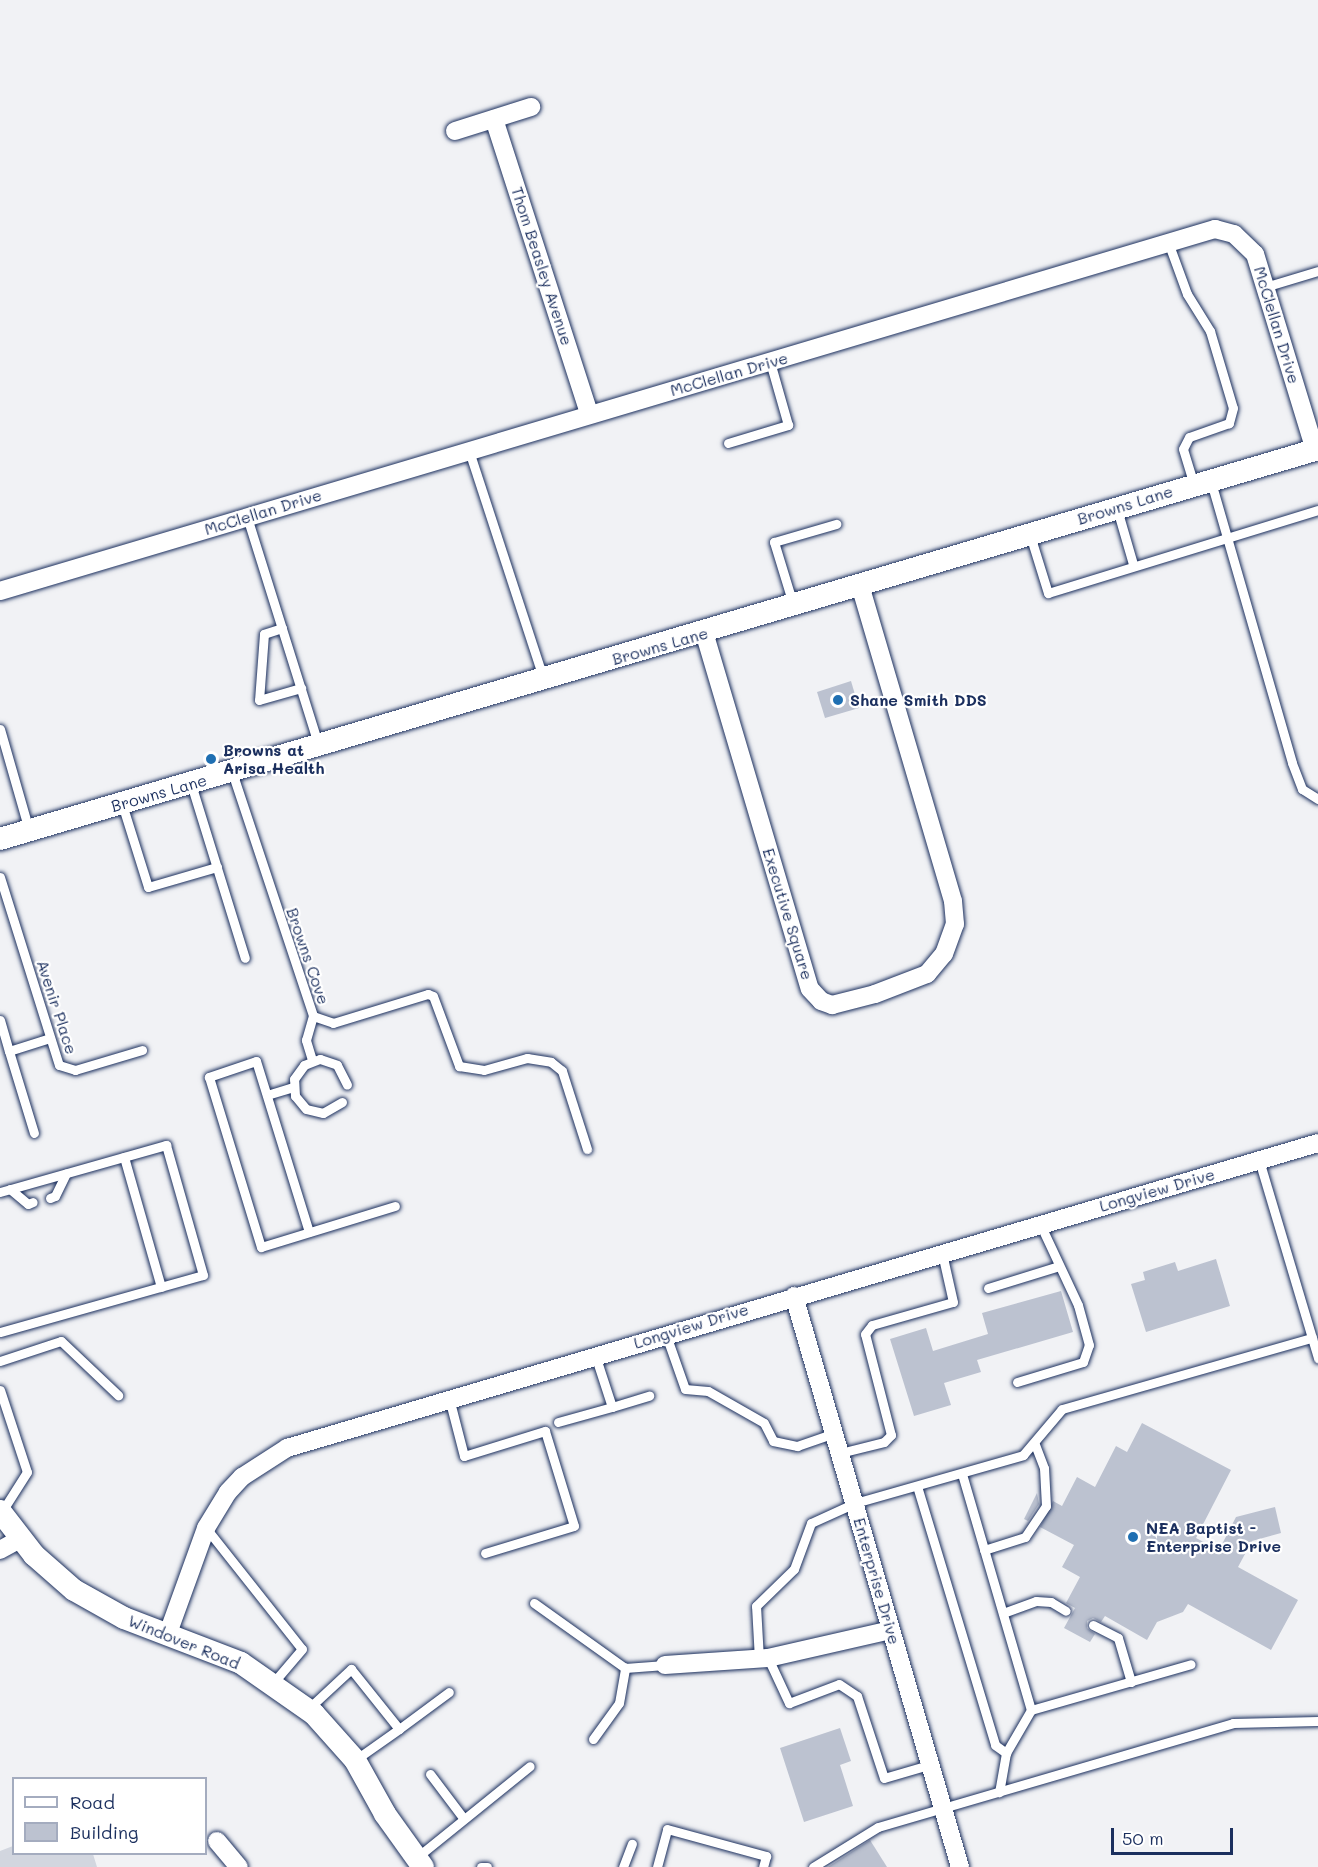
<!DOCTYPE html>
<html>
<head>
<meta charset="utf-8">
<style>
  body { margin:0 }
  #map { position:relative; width:1318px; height:1867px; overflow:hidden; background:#f1f2f5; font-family:Mali,sans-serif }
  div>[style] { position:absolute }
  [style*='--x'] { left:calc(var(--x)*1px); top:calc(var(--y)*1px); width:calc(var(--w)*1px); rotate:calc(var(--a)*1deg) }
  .green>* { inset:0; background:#d2d6df }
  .building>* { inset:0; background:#bcc2d0 }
  .roads { filter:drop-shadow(0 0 2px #1b2f5e) drop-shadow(0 0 2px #1b2f5e) }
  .service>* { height:9px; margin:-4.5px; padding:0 4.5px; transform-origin:4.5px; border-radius:4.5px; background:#fff }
  .minor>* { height:18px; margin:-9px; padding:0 9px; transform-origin:9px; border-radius:9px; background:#fff }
  .tertiary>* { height:22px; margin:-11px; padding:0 11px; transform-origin:11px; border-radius:11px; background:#fff }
  .dots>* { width:16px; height:16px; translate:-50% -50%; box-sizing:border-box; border:3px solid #fff; border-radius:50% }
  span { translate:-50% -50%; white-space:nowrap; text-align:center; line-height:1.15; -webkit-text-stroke:4.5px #fff; paint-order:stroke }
  .street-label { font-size:16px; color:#1b2f5e }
  .poi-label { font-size:16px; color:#1b2f5e; font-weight:700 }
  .left { translate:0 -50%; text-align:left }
  .legend { position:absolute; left:12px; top:1777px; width:195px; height:78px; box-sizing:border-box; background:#fff; border:2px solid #a4acbf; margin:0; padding:8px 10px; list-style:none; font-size:18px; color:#1b2f5e }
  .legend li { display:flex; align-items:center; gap:12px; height:30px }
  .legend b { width:30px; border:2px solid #a4acbf }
  .scale { position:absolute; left:1111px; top:1828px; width:122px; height:27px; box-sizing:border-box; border:3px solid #1b2f5e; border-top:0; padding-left:8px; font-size:18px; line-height:21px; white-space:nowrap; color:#1b2f5e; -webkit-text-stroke:4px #fff; paint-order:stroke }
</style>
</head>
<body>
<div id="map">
  <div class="green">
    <div style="clip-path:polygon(13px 1846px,14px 1854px,93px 1854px,97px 1867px,0 1867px,0 1851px)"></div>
  </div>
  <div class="building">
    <div style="clip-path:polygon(851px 681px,859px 708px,825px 718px,817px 692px)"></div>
    <div style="clip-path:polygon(1216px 1259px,1230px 1306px,1146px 1332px,1131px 1284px,1145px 1280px,1143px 1272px,1175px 1262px,1178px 1271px)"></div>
    <div style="clip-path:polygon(1061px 1291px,1073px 1332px,977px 1360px,981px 1372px,944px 1383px,951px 1405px,914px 1416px,890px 1339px,926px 1328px,933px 1351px,988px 1334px,982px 1313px)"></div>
    <div style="clip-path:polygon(1142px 1423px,1231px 1470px,1196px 1538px,1219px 1550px,1236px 1517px,1275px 1507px,1281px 1533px,1252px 1541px,1238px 1567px,1298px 1600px,1271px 1650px,1188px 1604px,1183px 1612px,1157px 1622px,1147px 1640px,1105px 1616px,1101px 1622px,1093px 1618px,1087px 1621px,1087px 1628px,1095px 1634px,1090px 1642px,1064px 1628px,1075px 1608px,1066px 1603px,1080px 1577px,1062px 1567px,1074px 1545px,1040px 1527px,1053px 1501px,1062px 1506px,1077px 1477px,1095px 1487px,1116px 1446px,1127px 1452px)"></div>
    <div style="clip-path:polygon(1037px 1493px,1039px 1504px,1028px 1521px,1024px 1519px)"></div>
    <div style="clip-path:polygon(840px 1728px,851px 1761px,840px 1765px,853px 1806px,804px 1822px,780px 1748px)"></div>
    <div style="clip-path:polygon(870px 1840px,887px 1867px,828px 1867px)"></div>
  </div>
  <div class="roads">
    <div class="service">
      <div style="--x:1168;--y:242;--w:55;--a:69.9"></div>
      <div style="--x:1187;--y:294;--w:44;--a:58.1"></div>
      <div style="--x:1210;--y:331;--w:80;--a:73.4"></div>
      <div style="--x:1233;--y:408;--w:16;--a:105"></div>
      <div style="--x:1229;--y:423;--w:42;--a:160.7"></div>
      <div style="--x:1189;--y:437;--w:13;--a:117"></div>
      <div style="--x:1183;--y:449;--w:38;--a:73"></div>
      <div style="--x:1265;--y:287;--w:55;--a:-16.8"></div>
      <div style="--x:728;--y:443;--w:63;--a:-16.7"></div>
      <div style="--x:788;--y:425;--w:66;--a:-105.9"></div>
      <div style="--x:469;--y:451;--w:239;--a:71.9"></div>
      <div style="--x:1211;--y:482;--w:292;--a:73.9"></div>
      <div style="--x:1292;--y:763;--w:28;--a:69"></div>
      <div style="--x:1302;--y:789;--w:19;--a:32"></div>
      <div style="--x:1117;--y:509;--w:57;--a:73.8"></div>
      <div style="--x:247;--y:517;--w:238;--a:72.6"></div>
      <div style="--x:1030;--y:535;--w:61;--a:72.8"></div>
      <div style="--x:1048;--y:593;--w:282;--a:-17.1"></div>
      <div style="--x:793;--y:604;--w:65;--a:-107"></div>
      <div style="--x:774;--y:542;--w:65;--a:-16.2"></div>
      <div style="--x:282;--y:628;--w:19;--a:162"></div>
      <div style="--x:264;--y:634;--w:66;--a:94.3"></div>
      <div style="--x:259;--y:700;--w:44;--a:-15.9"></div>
      <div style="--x:0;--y:729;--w:105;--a:74"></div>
      <div style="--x:232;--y:772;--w:257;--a:71.6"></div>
      <div style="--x:313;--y:1016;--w:21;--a:19"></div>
      <div style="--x:333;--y:1023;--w:99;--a:-17"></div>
      <div style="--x:428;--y:994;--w:5;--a:22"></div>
      <div style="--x:433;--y:996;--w:75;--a:69.6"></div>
      <div style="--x:459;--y:1066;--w:25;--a:9"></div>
      <div style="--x:484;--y:1070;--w:45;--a:-15.6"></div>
      <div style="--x:527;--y:1058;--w:24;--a:9"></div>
      <div style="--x:551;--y:1062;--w:14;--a:39"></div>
      <div style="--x:562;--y:1071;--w:82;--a:72.2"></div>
      <div style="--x:191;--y:784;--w:182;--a:72.8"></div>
      <div style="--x:122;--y:804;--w:87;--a:72.6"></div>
      <div style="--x:148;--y:887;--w:72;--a:-16.2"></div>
      <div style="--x:0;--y:877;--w:197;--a:72.6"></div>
      <div style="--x:59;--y:1065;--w:17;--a:17"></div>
      <div style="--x:75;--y:1070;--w:70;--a:-16.6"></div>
      <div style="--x:0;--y:1020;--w:32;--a:74"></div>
      <div style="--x:312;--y:1060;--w:21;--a:-107"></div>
      <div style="--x:306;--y:1040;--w:25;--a:-74"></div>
      <div style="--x:267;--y:1095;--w:27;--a:-17"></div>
      <div style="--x:342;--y:1102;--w:22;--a:150"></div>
      <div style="--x:323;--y:1113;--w:17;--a:-167"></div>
      <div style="--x:306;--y:1109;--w:17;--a:-130"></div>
      <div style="--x:295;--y:1096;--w:17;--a:-93"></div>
      <div style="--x:294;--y:1079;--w:17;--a:-54"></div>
      <div style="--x:304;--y:1065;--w:17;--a:-21"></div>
      <div style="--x:320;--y:1059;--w:18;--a:19"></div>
      <div style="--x:337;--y:1065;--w:22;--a:63"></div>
      <div style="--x:34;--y:1133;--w:86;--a:-107"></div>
      <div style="--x:9;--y:1051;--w:43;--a:-17.6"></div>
      <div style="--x:124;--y:1157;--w:135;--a:74.1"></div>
      <div style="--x:1259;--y:1160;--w:207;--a:73.4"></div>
      <div style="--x:10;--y:1189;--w:23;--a:40"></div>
      <div style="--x:28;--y:1204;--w:5;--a:-22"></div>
      <div style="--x:0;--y:1192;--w:173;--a:-15.8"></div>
      <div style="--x:166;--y:1145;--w:135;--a:74.1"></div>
      <div style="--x:203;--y:1275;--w:211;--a:164.3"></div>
      <div style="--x:50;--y:1198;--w:5;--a:-22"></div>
      <div style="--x:55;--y:1196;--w:25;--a:-64"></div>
      <div style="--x:309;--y:1232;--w:179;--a:-107.2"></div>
      <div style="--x:256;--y:1061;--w:50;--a:161.2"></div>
      <div style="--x:209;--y:1077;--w:178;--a:73"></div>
      <div style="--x:261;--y:1247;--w:140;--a:-17"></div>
      <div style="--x:988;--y:1288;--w:74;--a:-17.2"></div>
      <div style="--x:666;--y:1335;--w:57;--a:70.6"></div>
      <div style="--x:685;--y:1389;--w:23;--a:5"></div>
      <div style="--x:708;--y:1391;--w:64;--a:29.7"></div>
      <div style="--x:764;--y:1423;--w:20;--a:63"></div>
      <div style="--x:773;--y:1441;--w:25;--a:12"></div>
      <div style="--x:797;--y:1446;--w:39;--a:-19"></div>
      <div style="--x:0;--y:1361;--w:64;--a:-18.2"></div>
      <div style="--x:61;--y:1341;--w:79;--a:43.5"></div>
      <div style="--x:1017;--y:1382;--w:69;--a:-16.9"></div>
      <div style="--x:1083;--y:1362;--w:18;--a:-71"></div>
      <div style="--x:1089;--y:1345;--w:41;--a:-105.4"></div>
      <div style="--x:1078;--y:1305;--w:89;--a:-115.1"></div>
      <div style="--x:0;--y:1390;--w:86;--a:71.8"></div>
      <div style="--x:27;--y:1472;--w:49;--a:122.4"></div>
      <div style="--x:449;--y:1398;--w:60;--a:75.5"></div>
      <div style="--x:464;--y:1456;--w:85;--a:-17.2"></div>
      <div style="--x:545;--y:1431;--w:99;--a:73"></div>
      <div style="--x:574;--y:1526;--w:93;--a:163.1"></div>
      <div style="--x:612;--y:1407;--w:39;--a:-17"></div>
      <div style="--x:558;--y:1422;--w:56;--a:-15.5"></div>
      <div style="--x:612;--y:1407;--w:55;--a:-108.1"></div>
      <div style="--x:840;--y:1453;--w:45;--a:-14"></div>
      <div style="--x:884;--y:1442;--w:10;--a:-45"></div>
      <div style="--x:891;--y:1435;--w:104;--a:-104.4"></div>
      <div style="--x:865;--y:1334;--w:11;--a:-52"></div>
      <div style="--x:872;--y:1325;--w:84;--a:-15.9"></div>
      <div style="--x:953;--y:1302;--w:50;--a:-102.7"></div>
      <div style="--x:962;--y:1474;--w:246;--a:73.7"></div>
      <div style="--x:1031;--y:1710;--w:50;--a:120.2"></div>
      <div style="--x:1006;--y:1753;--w:40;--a:100"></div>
      <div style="--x:917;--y:1486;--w:270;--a:73.2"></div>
      <div style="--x:995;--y:1745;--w:14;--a:36"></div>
      <div style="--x:206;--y:1528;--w:154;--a:51.6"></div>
      <div style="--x:302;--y:1649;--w:45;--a:130.5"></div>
      <div style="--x:984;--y:1550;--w:43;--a:-17.6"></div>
      <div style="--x:1025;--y:1537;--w:37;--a:-56"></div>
      <div style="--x:1046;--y:1506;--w:38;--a:-93"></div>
      <div style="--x:1044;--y:1468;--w:25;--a:-111"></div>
      <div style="--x:534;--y:1603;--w:112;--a:35.5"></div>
      <div style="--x:625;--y:1668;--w:40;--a:-4.3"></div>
      <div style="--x:1003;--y:1613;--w:35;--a:-20"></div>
      <div style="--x:1036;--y:1601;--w:15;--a:4"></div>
      <div style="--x:1051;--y:1602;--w:17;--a:31"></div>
      <div style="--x:1093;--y:1625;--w:28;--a:27"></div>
      <div style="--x:1118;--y:1638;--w:46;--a:73.5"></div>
      <div style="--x:768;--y:1658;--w:50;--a:65"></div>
      <div style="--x:789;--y:1703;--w:53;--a:-20.8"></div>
      <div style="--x:839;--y:1684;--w:22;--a:34"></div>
      <div style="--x:857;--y:1696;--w:86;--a:71.8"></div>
      <div style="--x:884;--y:1778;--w:50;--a:-16.3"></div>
      <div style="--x:759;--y:1659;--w:53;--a:-93.2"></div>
      <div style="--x:756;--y:1606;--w:53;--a:-44.2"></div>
      <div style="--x:794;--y:1569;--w:49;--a:-69.7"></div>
      <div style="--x:811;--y:1523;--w:48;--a:-24.4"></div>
      <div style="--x:855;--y:1503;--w:175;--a:-15.9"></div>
      <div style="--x:1023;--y:1455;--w:60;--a:-49.7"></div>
      <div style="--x:1062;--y:1409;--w:260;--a:-15.9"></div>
      <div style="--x:308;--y:1709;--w:59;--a:-42.9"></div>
      <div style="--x:351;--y:1669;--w:77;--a:51.3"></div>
      <div style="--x:399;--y:1729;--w:54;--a:144.8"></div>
      <div style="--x:1031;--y:1710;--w:166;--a:-16"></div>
      <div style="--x:399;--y:1729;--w:62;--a:-36.5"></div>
      <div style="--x:593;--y:1739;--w:44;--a:-54.2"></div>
      <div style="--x:619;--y:1703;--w:36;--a:-80"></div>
      <div style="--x:430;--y:1774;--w:56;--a:52.9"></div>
      <div style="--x:416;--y:1858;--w:146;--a:-38.9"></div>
      <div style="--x:481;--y:1867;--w:6;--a:0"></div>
      <div style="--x:623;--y:1867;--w:25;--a:-69"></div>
      <div style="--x:657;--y:1867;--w:39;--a:-75"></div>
      <div style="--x:667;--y:1829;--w:103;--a:15.3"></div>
      <div style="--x:766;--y:1856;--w:11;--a:105"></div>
      <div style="--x:813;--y:1867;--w:76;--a:-31.6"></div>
      <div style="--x:878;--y:1827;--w:370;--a:-16.3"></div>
      <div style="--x:1233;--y:1723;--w:85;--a:-1.3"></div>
    </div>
    <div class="minor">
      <div style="--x:494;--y:119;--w:310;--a:72.1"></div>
      <div style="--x:455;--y:131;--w:80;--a:-17.5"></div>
      <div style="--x:0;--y:591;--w:1268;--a:-16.59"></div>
      <div style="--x:1215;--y:229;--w:20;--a:15"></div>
      <div style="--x:1234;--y:234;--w:29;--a:44"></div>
      <div style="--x:1255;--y:254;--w:205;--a:73"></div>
      <div style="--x:704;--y:632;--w:372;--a:73.5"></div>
      <div style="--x:810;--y:989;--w:16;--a:47"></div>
      <div style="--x:821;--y:1001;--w:12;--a:20"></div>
      <div style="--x:832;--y:1005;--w:44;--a:-14.3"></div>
      <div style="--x:875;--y:994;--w:56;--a:-21"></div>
      <div style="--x:927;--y:974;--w:26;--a:-50"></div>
      <div style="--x:944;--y:954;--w:32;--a:-70"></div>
      <div style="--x:955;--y:924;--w:23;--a:-95"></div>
      <div style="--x:953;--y:901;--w:330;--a:-106.4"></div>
      <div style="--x:794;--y:1296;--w:595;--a:73.79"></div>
      <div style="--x:0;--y:1550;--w:23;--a:-29"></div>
      <div style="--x:167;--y:1636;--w:115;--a:-70.1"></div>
      <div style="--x:206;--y:1528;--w:42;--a:-58.6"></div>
      <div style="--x:228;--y:1492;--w:21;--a:-47"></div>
      <div style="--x:242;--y:1477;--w:54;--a:-32.8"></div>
      <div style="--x:287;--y:1448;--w:1075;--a:-16.48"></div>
      <div style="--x:665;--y:1665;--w:103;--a:-3.9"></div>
      <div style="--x:768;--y:1658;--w:126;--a:-12.8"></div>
      <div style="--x:217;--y:1841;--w:34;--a:50"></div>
    </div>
    <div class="tertiary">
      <div style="--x:0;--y:839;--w:1374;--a:-16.48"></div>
      <div style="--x:0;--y:1511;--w:56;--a:52.3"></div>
      <div style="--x:34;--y:1555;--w:53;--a:41.2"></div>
      <div style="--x:74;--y:1590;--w:57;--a:29.2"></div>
      <div style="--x:124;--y:1618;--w:125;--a:21"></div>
      <div style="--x:241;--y:1663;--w:89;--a:34.9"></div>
      <div style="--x:314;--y:1714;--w:62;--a:48.3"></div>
      <div style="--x:355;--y:1760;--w:62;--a:60.9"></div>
      <div style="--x:385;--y:1814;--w:65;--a:54.4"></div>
    </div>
  </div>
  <div class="dots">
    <div style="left:838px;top:700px;background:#1f6fb2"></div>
    <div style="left:211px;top:759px;background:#1f6fb2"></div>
    <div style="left:1133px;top:1537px;background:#1f6fb2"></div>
  </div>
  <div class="street-label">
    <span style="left:542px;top:266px;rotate:72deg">Thom Beasley Avenue</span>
    <span style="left:1277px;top:325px;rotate:73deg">McClellan Drive</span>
    <span style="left:729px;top:374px;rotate:-16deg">McClellan Drive</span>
    <span style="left:1125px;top:505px;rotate:-17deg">Browns Lane</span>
    <span style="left:263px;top:512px;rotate:-17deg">McClellan Drive</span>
    <span style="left:660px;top:646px;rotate:-16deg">Browns Lane</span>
    <span style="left:159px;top:793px;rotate:-16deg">Browns Lane</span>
    <span style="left:788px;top:914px;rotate:73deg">Executive Square</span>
    <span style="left:308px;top:956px;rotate:71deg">Browns Cove</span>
    <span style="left:57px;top:1007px;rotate:72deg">Avenir Place</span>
    <span style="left:1157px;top:1190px;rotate:-16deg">Longview Drive</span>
    <span style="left:691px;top:1326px;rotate:-17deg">Longview Drive</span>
    <span style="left:877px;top:1581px;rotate:74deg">Enterprise Drive</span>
    <span style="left:184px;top:1642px;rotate:22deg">Windover Road</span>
  </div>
  <div class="poi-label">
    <span class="left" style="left:850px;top:700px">Shane Smith DDS</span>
    <span class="left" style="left:223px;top:759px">Browns at<br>Arisa Health</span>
    <span class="left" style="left:1146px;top:1537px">NEA Baptist -<br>Enterprise Drive</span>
  </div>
  <ul class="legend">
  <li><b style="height:8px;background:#fff"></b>Road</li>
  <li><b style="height:16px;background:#bcc2d0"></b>Building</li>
  </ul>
  <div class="scale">50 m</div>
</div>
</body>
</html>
